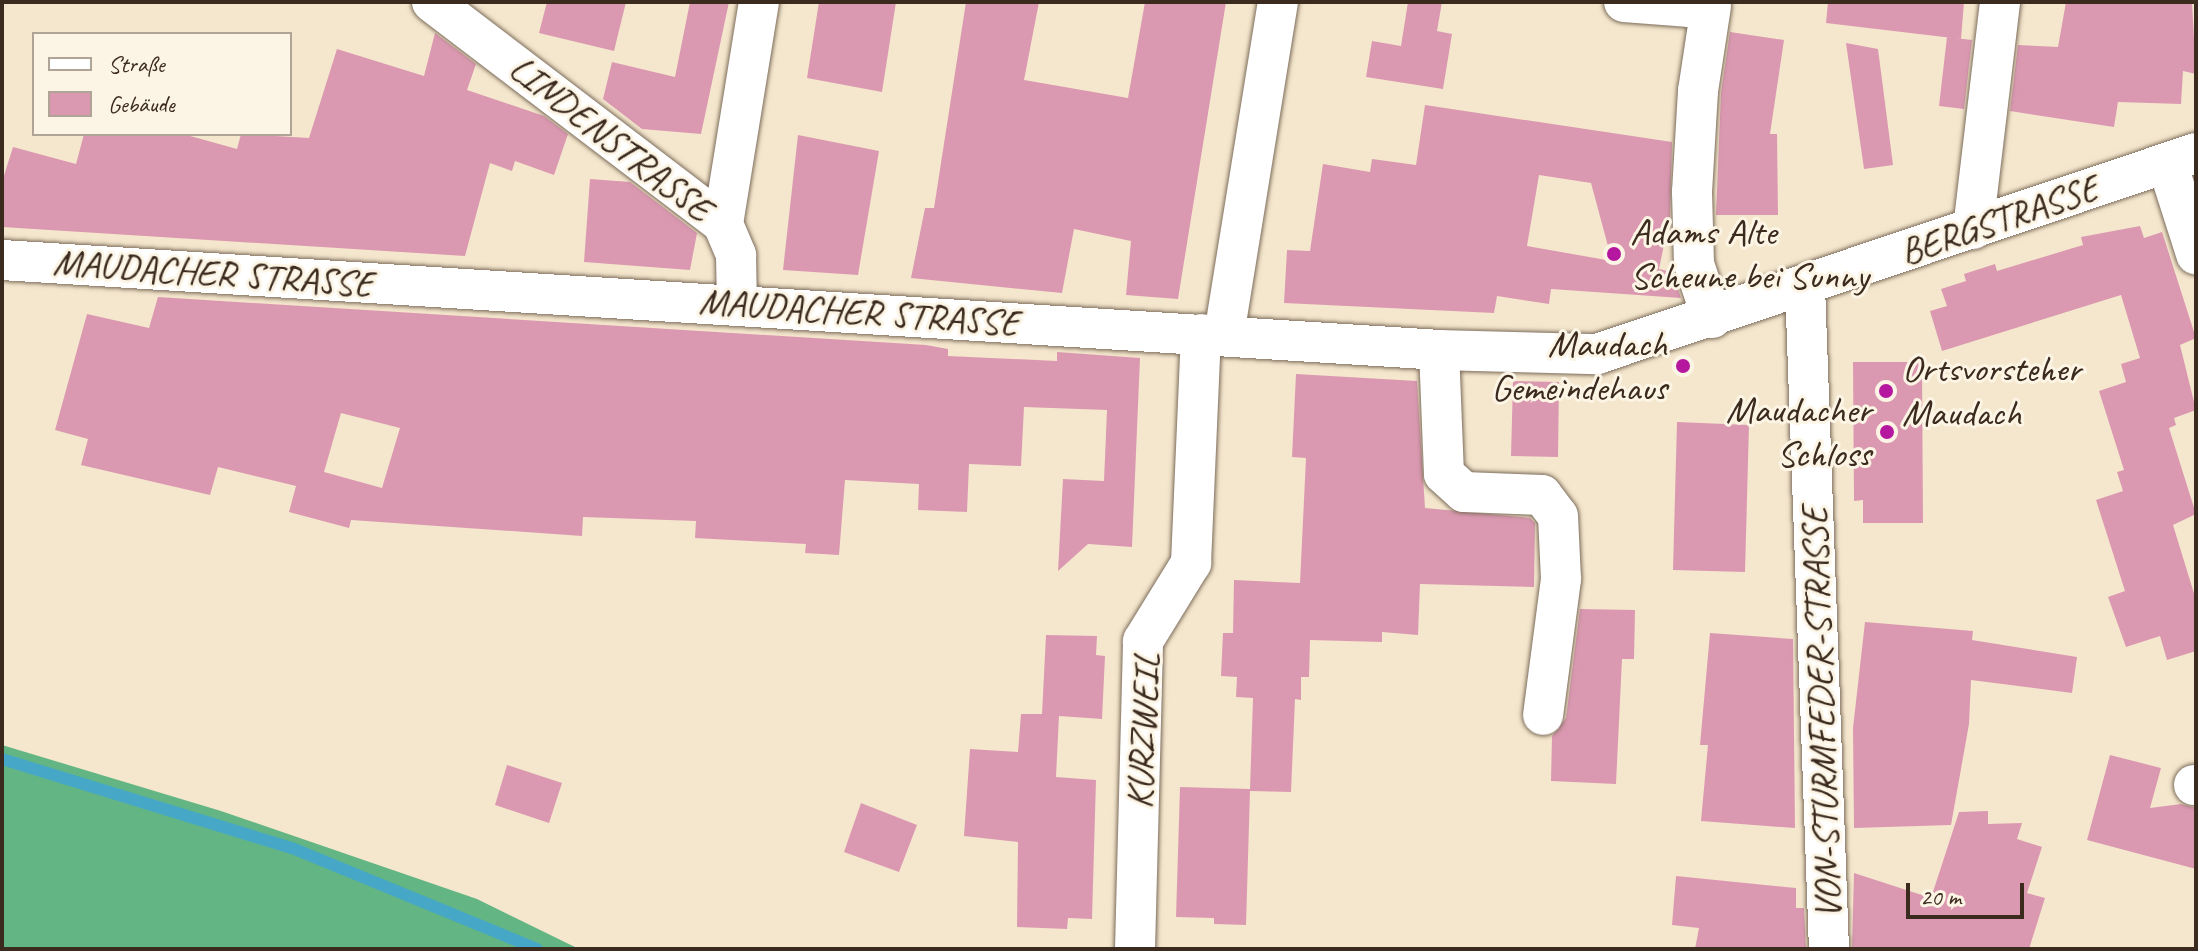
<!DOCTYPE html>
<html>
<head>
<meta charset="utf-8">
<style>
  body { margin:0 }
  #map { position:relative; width:2198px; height:951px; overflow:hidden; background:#f5e7cd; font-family:Caveat,sans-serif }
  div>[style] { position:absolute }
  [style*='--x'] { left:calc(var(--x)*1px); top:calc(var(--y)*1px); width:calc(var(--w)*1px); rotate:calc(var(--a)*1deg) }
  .forest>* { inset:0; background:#63b683 }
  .stream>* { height:12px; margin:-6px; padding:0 6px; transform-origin:6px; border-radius:6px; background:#46a8c6 }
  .building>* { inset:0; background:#db99b1 }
  .roads { filter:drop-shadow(0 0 2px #7c6c5b) drop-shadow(0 0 2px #7c6c5b) }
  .minor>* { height:40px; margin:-20px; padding:0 20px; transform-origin:20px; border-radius:20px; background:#fff }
  .dots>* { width:22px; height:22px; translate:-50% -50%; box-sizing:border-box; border:4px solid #fcf5e5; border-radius:50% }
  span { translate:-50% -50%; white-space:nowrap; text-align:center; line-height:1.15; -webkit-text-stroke:6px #fcf5e5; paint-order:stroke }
  .street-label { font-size:38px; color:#3b2a1e }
  .poi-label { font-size:38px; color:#3b2a1e }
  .left { translate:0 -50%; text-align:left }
  .right { translate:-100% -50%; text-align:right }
  .frame { position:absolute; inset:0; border:4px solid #3b2a1e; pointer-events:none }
  .legend { position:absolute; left:32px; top:32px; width:260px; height:104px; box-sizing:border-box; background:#fcf5e5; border:2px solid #afa495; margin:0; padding:10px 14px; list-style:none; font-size:24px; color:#3b2a1e }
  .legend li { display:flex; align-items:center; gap:16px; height:40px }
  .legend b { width:40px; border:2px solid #afa495 }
  .scale { position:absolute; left:1906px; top:883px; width:118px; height:36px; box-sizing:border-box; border:4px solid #3b2a1e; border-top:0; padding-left:10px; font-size:24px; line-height:28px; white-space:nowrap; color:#3b2a1e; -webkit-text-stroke:6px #fcf5e5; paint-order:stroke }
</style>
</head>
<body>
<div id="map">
  <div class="forest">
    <div style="clip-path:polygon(2px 745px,221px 811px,477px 899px,579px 949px,2px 949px)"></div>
  </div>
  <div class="stream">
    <div style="--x:2;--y:759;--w:303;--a:17.1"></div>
    <div style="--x:292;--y:848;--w:265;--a:22.4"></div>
  </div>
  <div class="building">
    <div style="clip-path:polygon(547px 2px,626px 2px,614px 51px,539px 33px)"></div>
    <div style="clip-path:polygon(690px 2px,729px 2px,701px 134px,642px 129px,603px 99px,612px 62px,675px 77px)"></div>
    <div style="clip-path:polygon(819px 2px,896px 2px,882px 92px,807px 78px)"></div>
    <div style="clip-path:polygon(966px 2px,1039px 2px,1024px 80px,1128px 98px,1145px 2px,1226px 2px,1178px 299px,1126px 295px,1131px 241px,1074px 229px,1062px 293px,911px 278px,925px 208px,934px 208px)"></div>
    <div style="clip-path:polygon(1408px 2px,1442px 2px,1437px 31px,1452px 34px,1443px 89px,1366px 77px,1372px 41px,1401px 46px)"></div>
    <div style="clip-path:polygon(1828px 2px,1964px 2px,1961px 39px,1826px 23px)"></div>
    <div style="clip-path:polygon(2066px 2px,2192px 2px,2196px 74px,2183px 71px,2181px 104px,2118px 102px,2114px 127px,2010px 111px,2018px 45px,2058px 47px)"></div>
    <div style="clip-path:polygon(1730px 32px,1784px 40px,1770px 134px,1777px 134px,1778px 215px,1716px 215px,1721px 93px)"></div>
    <div style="clip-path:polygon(435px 33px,476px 64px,467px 90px,544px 116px,568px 134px,554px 175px,515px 161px,512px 171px,490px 163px,465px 256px,2px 227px,2px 182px,13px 147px,76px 164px,84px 134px,183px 134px,237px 149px,241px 134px,309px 138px,337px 49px,424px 76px)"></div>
    <div style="clip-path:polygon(1947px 37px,1972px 40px,1964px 109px,1939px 106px)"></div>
    <div style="clip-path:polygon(1846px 43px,1878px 49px,1893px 165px,1864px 169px)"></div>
    <div style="clip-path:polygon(evenodd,1425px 105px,1672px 142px,1670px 216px,1659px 269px,1672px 272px,1681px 298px,1551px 289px,1549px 304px,1497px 296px,1494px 313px,1284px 303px,1287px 250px,1310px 251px,1323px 164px,1370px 172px,1372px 159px,1416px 165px,1425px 105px,1539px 175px,1591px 183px,1612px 261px,1527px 246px,1539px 175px)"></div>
    <div style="clip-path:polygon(798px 135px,879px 151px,858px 275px,783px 270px)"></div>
    <div style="clip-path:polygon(590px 179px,630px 182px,697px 233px,690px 270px,584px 262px)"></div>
    <div style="clip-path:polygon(2140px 226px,2144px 238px,2162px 232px,2196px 338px,2180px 345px,2196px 410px,2174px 418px,2176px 425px,2169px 428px,2196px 514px,2173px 525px,2196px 600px,2196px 651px,2167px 660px,2160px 636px,2126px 647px,2108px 597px,2125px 591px,2096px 500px,2123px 491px,2117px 472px,2124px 470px,2099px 391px,2126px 382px,2121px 364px,2140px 358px,2121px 295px,1942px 351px,1930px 311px,1947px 306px,1941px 289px,1966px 281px,1964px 274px,1995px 264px,1997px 271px,2083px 245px,2081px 237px)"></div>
    <div style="clip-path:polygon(evenodd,158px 297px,926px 345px,948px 349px,948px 356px,1057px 361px,1057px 352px,1140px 358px,1132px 547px,1088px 544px,1058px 571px,1063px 479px,1104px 481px,1107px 410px,1024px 407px,1021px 466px,969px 464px,967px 512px,918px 510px,919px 484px,845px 480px,839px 555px,805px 553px,806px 544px,695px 538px,696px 521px,583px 517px,582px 536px,351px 520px,349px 528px,289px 512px,296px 486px,218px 467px,210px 495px,81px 465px,88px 439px,55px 430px,87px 314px,149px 328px,158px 297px,341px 413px,400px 428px,382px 488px,324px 472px,341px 413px)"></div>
    <div style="clip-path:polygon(1853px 362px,1922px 362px,1923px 523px,1863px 523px,1863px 500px,1854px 501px)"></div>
    <div style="clip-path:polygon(1296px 374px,1417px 381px,1425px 508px,1530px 518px,1535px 523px,1534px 587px,1420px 584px,1418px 635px,1382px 632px,1382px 642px,1310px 640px,1309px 677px,1301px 677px,1301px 700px,1295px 699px,1291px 792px,1250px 791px,1246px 925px,1214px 924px,1214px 918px,1176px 917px,1180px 787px,1250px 789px,1253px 698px,1236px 697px,1237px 677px,1221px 676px,1223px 633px,1233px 633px,1234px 580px,1300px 583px,1306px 458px,1292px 457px)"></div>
    <div style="clip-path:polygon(1513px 381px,1559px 382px,1558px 457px,1511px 456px)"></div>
    <div style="clip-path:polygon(1677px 422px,1749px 425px,1745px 572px,1673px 570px)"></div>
    <div style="clip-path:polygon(1580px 609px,1635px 610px,1634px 659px,1622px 659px,1616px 784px,1551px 781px,1552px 736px,1566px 718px)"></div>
    <div style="clip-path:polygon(1865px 622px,1973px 631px,1972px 640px,2077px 657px,2072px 693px,1971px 680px,1969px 724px,1951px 825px,1854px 828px,1853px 728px)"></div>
    <div style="clip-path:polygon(1710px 633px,1793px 639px,1795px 828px,1701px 821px,1708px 745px,1700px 745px)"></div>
    <div style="clip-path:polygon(1046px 635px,1097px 636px,1096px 655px,1105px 656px,1102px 719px,1059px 716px,1056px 777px,1096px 780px,1092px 919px,1068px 918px,1067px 929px,1017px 927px,1018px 842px,964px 836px,970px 749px,1018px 752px,1021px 714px,1042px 714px)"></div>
    <div style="clip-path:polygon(2110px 755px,2161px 768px,2150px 808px,2181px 804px,2196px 808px,2196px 869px,2087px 840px)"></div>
    <div style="clip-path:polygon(507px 765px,562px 783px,549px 823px,495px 805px)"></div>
    <div style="clip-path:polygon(861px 803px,917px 825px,899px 872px,844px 852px)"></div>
    <div style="clip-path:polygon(1988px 811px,1988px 824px,2022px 823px,2017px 839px,2042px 847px,2027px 893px,2045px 898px,2029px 949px,1852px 949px,1854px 873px,1931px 898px,1959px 812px)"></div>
    <div style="clip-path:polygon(1676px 876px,1796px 888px,1796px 908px,1804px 908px,1806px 949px,1695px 949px,1699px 928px,1672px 925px)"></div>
  </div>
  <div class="roads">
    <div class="minor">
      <div style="--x:432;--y:2;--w:366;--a:37.3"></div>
      <div style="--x:723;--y:224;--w:34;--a:67"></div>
      <div style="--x:736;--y:255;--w:50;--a:88.9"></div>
      <div style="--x:1624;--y:2;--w:66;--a:4.3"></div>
      <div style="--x:1690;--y:7;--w:5;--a:-90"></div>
      <div style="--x:1711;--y:6;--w:86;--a:98.7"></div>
      <div style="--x:1698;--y:91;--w:101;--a:93.4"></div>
      <div style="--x:1692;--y:192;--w:72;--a:88.4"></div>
      <div style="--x:1694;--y:264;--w:57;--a:71.6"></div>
      <div style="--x:2167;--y:163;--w:96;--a:72.3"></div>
      <div style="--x:723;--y:224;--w:225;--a:-80.8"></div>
      <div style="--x:1973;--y:229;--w:229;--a:-83.2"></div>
      <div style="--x:2;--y:260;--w:1440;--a:3.58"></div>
      <div style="--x:1439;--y:350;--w:158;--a:1.5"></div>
      <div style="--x:1597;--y:354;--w:632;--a:-18.55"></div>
      <div style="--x:1805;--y:286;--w:663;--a:87.93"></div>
      <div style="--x:1224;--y:335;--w:337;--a:-80.8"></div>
      <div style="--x:1439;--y:350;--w:124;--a:87.7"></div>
      <div style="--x:1444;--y:474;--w:27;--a:42"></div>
      <div style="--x:1464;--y:492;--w:78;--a:2.2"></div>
      <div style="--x:1542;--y:495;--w:26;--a:53"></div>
      <div style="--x:1558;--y:516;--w:63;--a:87.3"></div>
      <div style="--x:1561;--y:579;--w:137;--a:97.5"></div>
      <div style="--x:2194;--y:785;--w:2;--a:0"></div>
      <div style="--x:1135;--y:949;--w:308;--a:-88.5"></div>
      <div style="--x:1143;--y:641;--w:92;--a:-58.4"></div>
      <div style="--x:1191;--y:563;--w:229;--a:-87.5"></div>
    </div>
  </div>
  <div class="dots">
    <div style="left:1614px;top:254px;background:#b5179e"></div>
    <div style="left:1683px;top:366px;background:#b5179e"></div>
    <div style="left:1886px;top:391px;background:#b5179e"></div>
    <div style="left:1887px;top:432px;background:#b5179e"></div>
  </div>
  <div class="street-label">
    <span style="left:611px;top:138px;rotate:38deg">LINDENSTRASSE</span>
    <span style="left:1999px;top:220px;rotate:-19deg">BERGSTRASSE</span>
    <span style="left:213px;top:273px;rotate:4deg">MAUDACHER STRASSE</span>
    <span style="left:859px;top:312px;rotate:4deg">MAUDACHER STRASSE</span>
    <span style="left:1821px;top:713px;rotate:-92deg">VON-STURMFEDER-STRASSE</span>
    <span style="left:1143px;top:731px;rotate:-87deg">KURZWEIL</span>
  </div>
  <div class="poi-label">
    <span class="left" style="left:1630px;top:254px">Adams Alte<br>Scheune bei Sunny</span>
    <span class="right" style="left:1667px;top:366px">Maudach<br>Gemeindehaus</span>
    <span class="left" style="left:1902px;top:391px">Ortsvorsteher<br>Maudach</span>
    <span class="right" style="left:1871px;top:432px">Maudacher<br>Schloss</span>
  </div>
  <div class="frame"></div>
  <ul class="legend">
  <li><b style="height:10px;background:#fff"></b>Straße</li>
  <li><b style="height:22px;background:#db99b1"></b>Gebäude</li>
  </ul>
  <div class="scale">20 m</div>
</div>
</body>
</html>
